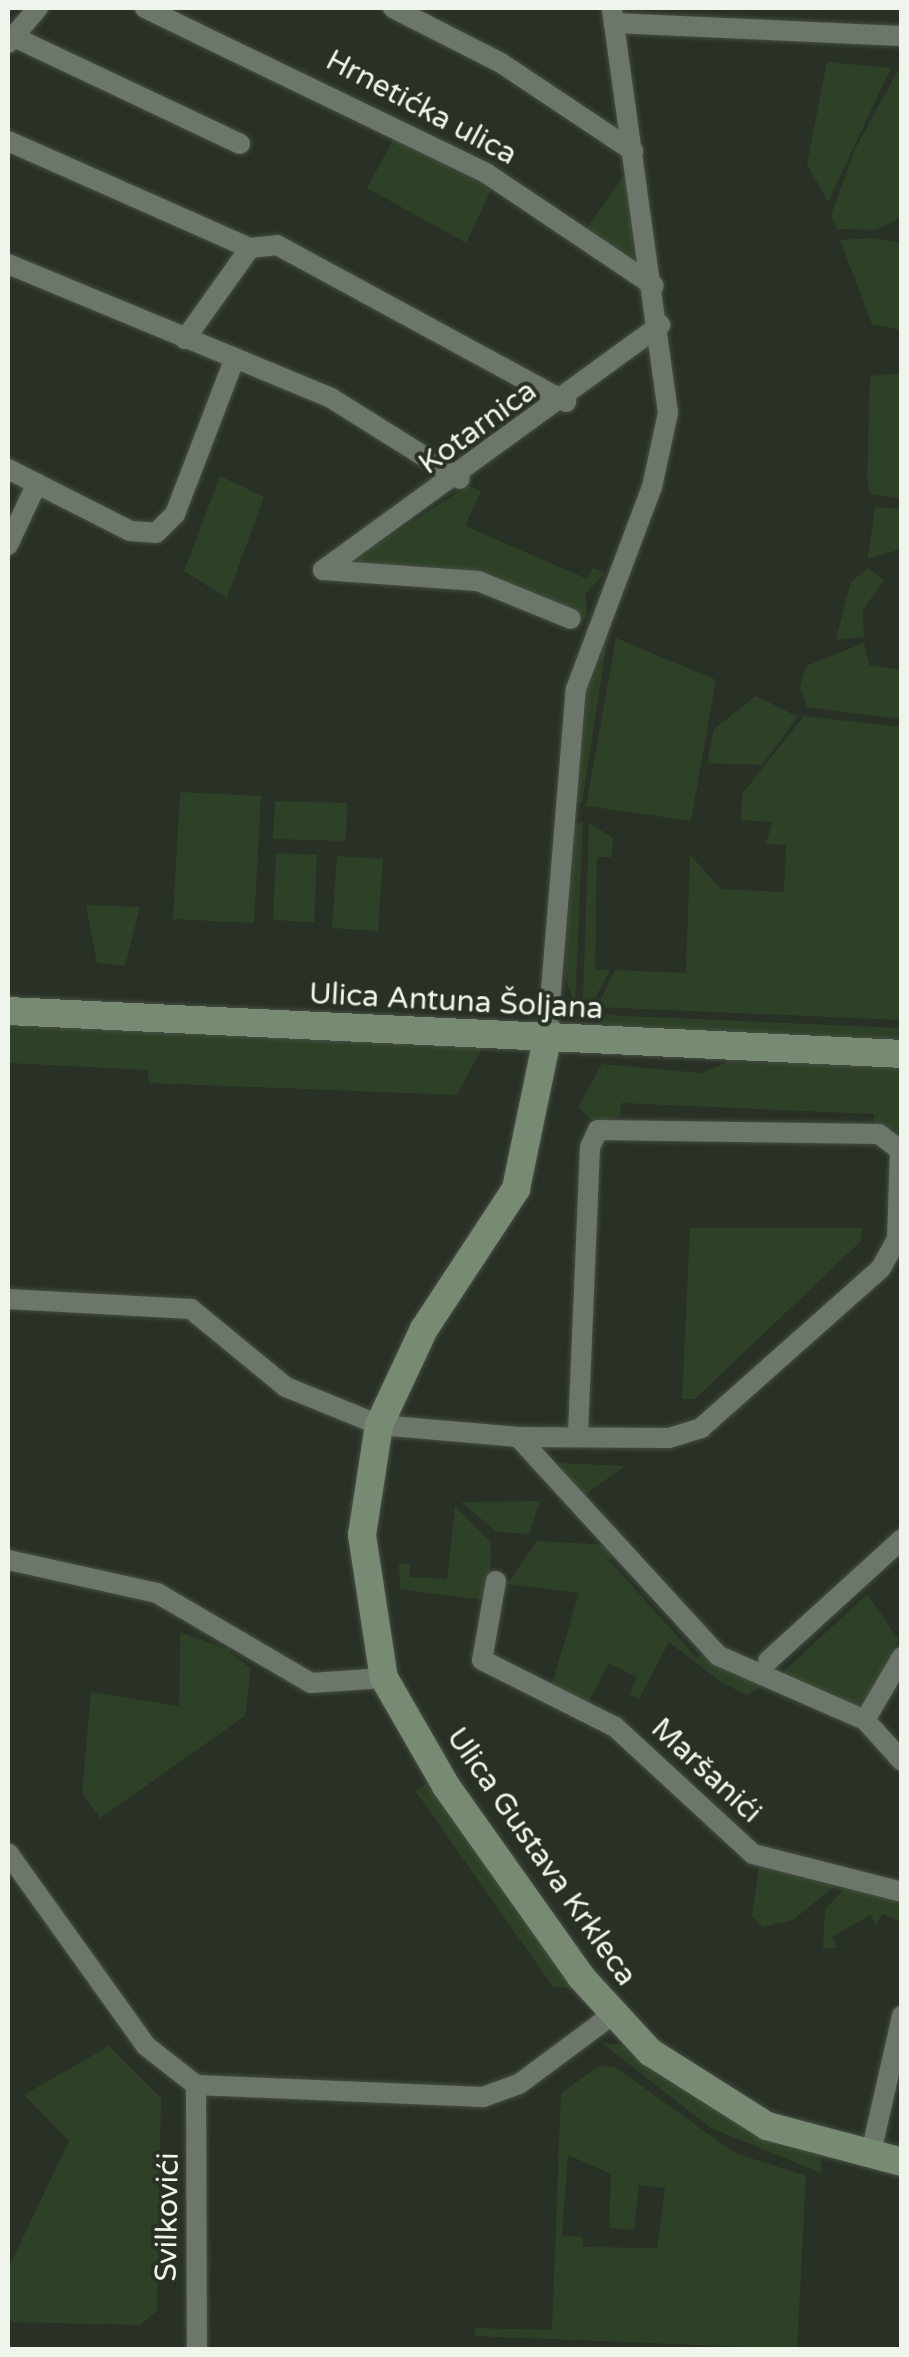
<!DOCTYPE html>
<html>
<head>
<meta charset="utf-8">
<style>
  body { margin:0 }
  #map { position:relative; width:909px; height:2357px; overflow:hidden; background:#293126; font-family:"Varela Round",sans-serif }
  div>[style] { position:absolute }
  [style*='--x'] { left:calc(var(--x)*1px); top:calc(var(--y)*1px); width:calc(var(--w)*1px); rotate:calc(var(--a)*1deg) }
  .green>* { inset:0; background:#2e4126 }
  .roads { filter:drop-shadow(0 0 2px #474e44) drop-shadow(0 0 2px #474e44) }
  .street>* { height:20px; margin:-10px; padding:0 10px; transform-origin:10px; border-radius:10px; background:#6d766a }
  .secondary>* { height:28px; margin:-14px; padding:0 14px; transform-origin:14px; border-radius:14px; background:#788b72 }
  span { translate:-50% -50%; white-space:nowrap; text-align:center; line-height:1.15; -webkit-text-stroke:8px #293126; paint-order:stroke }
  .street-label { font-size:30px; color:#eff4ed }
  .frame { position:absolute; inset:0; border:10px solid #eff4ed; pointer-events:none }
</style>
</head>
<body>
<div id="map">
  <div class="green">
    <div style="clip-path:polygon(827px 62px,891px 68px,828px 202px,807px 164px)"></div>
    <div style="clip-path:polygon(901px 65px,901px 217px,876px 230px,837px 229px,831px 215px,855px 149px)"></div>
    <div style="clip-path:polygon(394px 138px,493px 186px,466px 243px,367px 188px)"></div>
    <div style="clip-path:polygon(626px 173px,642px 263px,585px 230px)"></div>
    <div style="clip-path:polygon(873px 238px,901px 243px,901px 330px,872px 324px,840px 240px)"></div>
    <div style="clip-path:polygon(901px 373px,902px 373px,901px 498px,870px 494px,867px 479px,870px 376px)"></div>
    <div style="clip-path:polygon(220px 476px,264px 497px,227px 598px,184px 571px)"></div>
    <div style="clip-path:polygon(468px 486px,481px 491px,465px 526px,587px 579px,593px 568px,605px 573px,586px 593px,587px 619px,481px 576px,349px 562px)"></div>
    <div style="clip-path:polygon(875px 507px,901px 509px,901px 549px,868px 559px)"></div>
    <div style="clip-path:polygon(868px 568px,884px 580px,863px 610px,864px 637px,836px 640px,851px 582px)"></div>
    <div style="clip-path:polygon(600px 633px,608px 635px,582px 803px,575px 800px,583px 698px)"></div>
    <div style="clip-path:polygon(616px 638px,716px 680px,691px 821px,586px 806px)"></div>
    <div style="clip-path:polygon(864px 643px,869px 665px,901px 670px,901px 719px,807px 707px,800px 686px,806px 666px)"></div>
    <div style="clip-path:polygon(756px 696px,798px 717px,762px 765px,707px 763px,714px 729px)"></div>
    <div style="clip-path:polygon(804px 716px,901px 727px,901px 1020px,597px 1007px,615px 970px,686px 973px,690px 855px,721px 889px,784px 892px,786px 845px,766px 844px,772px 822px,741px 820px,742px 794px)"></div>
    <div style="clip-path:polygon(180px 792px,261px 796px,254px 923px,173px 919px)"></div>
    <div style="clip-path:polygon(275px 801px,347px 803px,346px 841px,273px 839px)"></div>
    <div style="clip-path:polygon(583px 822px,575px 1006px,564px 974px,574px 825px)"></div>
    <div style="clip-path:polygon(589px 823px,613px 838px,612px 857px,597px 857px,595px 970px,610px 970px,591px 1006px,583px 998px)"></div>
    <div style="clip-path:polygon(276px 853px,317px 855px,314px 922px,273px 920px)"></div>
    <div style="clip-path:polygon(337px 856px,383px 859px,378px 931px,332px 928px)"></div>
    <div style="clip-path:polygon(86px 905px,140px 907px,125px 966px,97px 963px)"></div>
    <div style="clip-path:polygon(604px 1015px,901px 1028px,901px 1045px,611px 1026px,601px 1023px)"></div>
    <div style="clip-path:polygon(8px 1023px,482px 1048px,457px 1095px,149px 1083px,147px 1070px,8px 1063px)"></div>
    <div style="clip-path:polygon(728px 1062px,901px 1064px,901px 1141px,874px 1126px,874px 1114px,621px 1103px,620px 1116px,595px 1123px,578px 1107px,602px 1064px,701px 1073px)"></div>
    <div style="clip-path:polygon(690px 1228px,862px 1228px,861px 1241px,695px 1399px,682px 1399px)"></div>
    <div style="clip-path:polygon(558px 1463px,625px 1466px,580px 1498px)"></div>
    <div style="clip-path:polygon(540px 1501px,529px 1534px,497px 1532px,461px 1502px)"></div>
    <div style="clip-path:polygon(455px 1506px,491px 1542px,490px 1601px,400px 1589px,399px 1564px,410px 1563px,410px 1577px,447px 1579px)"></div>
    <div style="clip-path:polygon(537px 1541px,608px 1545px,617px 1552px,609px 1560px,697px 1658px,706px 1651px,762px 1682px,758px 1689px,747px 1695px,724px 1684px,669px 1642px,639px 1699px,630px 1695px,637px 1677px,609px 1663px,589px 1701px,552px 1684px,579px 1593px,507px 1584px)"></div>
    <div style="clip-path:polygon(867px 1594px,899px 1640px,866px 1704px,850px 1712px,768px 1674px,773px 1665px,782px 1673px)"></div>
    <div style="clip-path:polygon(180px 1632px,227px 1649px,251px 1669px,245px 1716px,100px 1818px,82px 1793px,91px 1692px,179px 1706px)"></div>
    <div style="clip-path:polygon(430px 1781px,574px 1988px,553px 1987px,424px 1803px,415px 1791px)"></div>
    <div style="clip-path:polygon(759px 1866px,835px 1886px,793px 1920px,763px 1927px,752px 1916px)"></div>
    <div style="clip-path:polygon(846px 1888px,901px 1903px,901px 1922px,882px 1914px,876px 1925px,870px 1915px,832px 1937px,837px 1948px,823px 1948px,825px 1909px)"></div>
    <div style="clip-path:polygon(602px 2043px,626px 2045px,716px 2111px,821px 2156px,821px 2173px,711px 2128px)"></div>
    <div style="clip-path:polygon(109px 2046px,161px 2098px,157px 2310px,141px 2325px,8px 2322px,8px 2269px,69px 2141px,24px 2095px)"></div>
    <div style="clip-path:polygon(evenodd,599px 2066px,615px 2067px,735px 2153px,806px 2176px,797px 2349px,475px 2336px,475px 2328px,552px 2330px,561px 2093px,599px 2066px,568px 2155px,611px 2174px,609px 2228px,634px 2230px,639px 2185px,665px 2188px,657px 2248px,583px 2247px,583px 2237px,562px 2235px,568px 2155px)"></div>
  </div>
  <div class="roads">
    <div class="street">
      <div style="--x:145;--y:8;--w:379;--a:25.8"></div>
      <div style="--x:486;--y:173;--w:202;--a:33.9"></div>
      <div style="--x:393;--y:8;--w:121;--a:27"></div>
      <div style="--x:501;--y:63;--w:159;--a:33.7"></div>
      <div style="--x:614;--y:23;--w:288;--a:2.6"></div>
      <div style="--x:14;--y:37;--w:250;--a:25.3"></div>
      <div style="--x:8;--y:43;--w:46;--a:-49.4"></div>
      <div style="--x:8;--y:141;--w:265;--a:23.9"></div>
      <div style="--x:250;--y:248;--w:27;--a:-6"></div>
      <div style="--x:277;--y:245;--w:329;--a:28.5"></div>
      <div style="--x:8;--y:264;--w:350;--a:22.5"></div>
      <div style="--x:331;--y:398;--w:152;--a:32.1"></div>
      <div style="--x:185;--y:339;--w:112;--a:-54.5"></div>
      <div style="--x:8;--y:469;--w:137;--a:26.9"></div>
      <div style="--x:130;--y:531;--w:26;--a:4"></div>
      <div style="--x:156;--y:533;--w:27;--a:-45"></div>
      <div style="--x:175;--y:514;--w:167;--a:-69"></div>
      <div style="--x:8;--y:545;--w:68;--a:-64.9"></div>
      <div style="--x:323;--y:570;--w:417;--a:-36"></div>
      <div style="--x:323;--y:570;--w:155;--a:4.1"></div>
      <div style="--x:478;--y:581;--w:100;--a:22.2"></div>
      <div style="--x:547;--y:1039;--w:351;--a:-85.3"></div>
      <div style="--x:576;--y:689;--w:216;--a:-69.4"></div>
      <div style="--x:652;--y:487;--w:76;--a:-77.8"></div>
      <div style="--x:668;--y:413;--w:409;--a:-97.9"></div>
      <div style="--x:8;--y:1299;--w:183;--a:3.1"></div>
      <div style="--x:191;--y:1309;--w:123;--a:39.4"></div>
      <div style="--x:286;--y:1387;--w:100;--a:22.2"></div>
      <div style="--x:379;--y:1425;--w:140;--a:4.9"></div>
      <div style="--x:518;--y:1437;--w:151;--a:0.4"></div>
      <div style="--x:669;--y:1438;--w:34;--a:-17"></div>
      <div style="--x:701;--y:1428;--w:241;--a:-41.6"></div>
      <div style="--x:881;--y:1268;--w:33;--a:-61"></div>
      <div style="--x:897;--y:1239;--w:89;--a:-88.1"></div>
      <div style="--x:900;--y:1150;--w:26;--a:-143"></div>
      <div style="--x:879;--y:1134;--w:281;--a:-179.2"></div>
      <div style="--x:598;--y:1130;--w:19;--a:115"></div>
      <div style="--x:590;--y:1147;--w:289;--a:92.4"></div>
      <div style="--x:518;--y:1437;--w:297;--a:47.5"></div>
      <div style="--x:719;--y:1656;--w:159;--a:23.7"></div>
      <div style="--x:865;--y:1720;--w:73;--a:-59.6"></div>
      <div style="--x:8;--y:1560;--w:153;--a:12.5"></div>
      <div style="--x:157;--y:1593;--w:178;--a:30.3"></div>
      <div style="--x:311;--y:1683;--w:73;--a:-3.9"></div>
      <div style="--x:496;--y:1581;--w:80;--a:100"></div>
      <div style="--x:482;--y:1660;--w:149;--a:26.7"></div>
      <div style="--x:615;--y:1727;--w:188;--a:42.6"></div>
      <div style="--x:753;--y:1854;--w:154;--a:14.3"></div>
      <div style="--x:768;--y:1661;--w:181;--a:-42.3"></div>
      <div style="--x:865;--y:1720;--w:55;--a:47.9"></div>
      <div style="--x:8;--y:1853;--w:237;--a:54.4"></div>
      <div style="--x:146;--y:2046;--w:63;--a:38"></div>
      <div style="--x:196;--y:2085;--w:287;--a:2.4"></div>
      <div style="--x:483;--y:2097;--w:38;--a:-20"></div>
      <div style="--x:519;--y:2084;--w:116;--a:-36.6"></div>
      <div style="--x:196;--y:2085;--w:265;--a:89.8"></div>
      <div style="--x:870;--y:2157;--w:145;--a:-77.2"></div>
    </div>
    <div class="secondary">
      <div style="--x:8;--y:1011;--w:895;--a:2.75"></div>
      <div style="--x:547;--y:1039;--w:153;--a:101.7"></div>
      <div style="--x:516;--y:1189;--w:168;--a:123.3"></div>
      <div style="--x:424;--y:1329;--w:106;--a:115.1"></div>
      <div style="--x:379;--y:1425;--w:111;--a:98.8"></div>
      <div style="--x:362;--y:1535;--w:145;--a:81.3"></div>
      <div style="--x:384;--y:1678;--w:125;--a:60.1"></div>
      <div style="--x:446;--y:1786;--w:234;--a:54.7"></div>
      <div style="--x:581;--y:1977;--w:102;--a:47.4"></div>
      <div style="--x:650;--y:2052;--w:138;--a:32.3"></div>
      <div style="--x:767;--y:2126;--w:140;--a:14.9"></div>
    </div>
  </div>
  <div class="street-label">
    <span style="left:421px;top:108px;rotate:28deg">Hrnetićka ulica</span>
    <span style="left:478px;top:428px;rotate:-36deg">Kotarnica</span>
    <span style="left:456px;top:1002px;rotate:3deg">Ulica Antuna Šoljana</span>
    <span style="left:706px;top:1771px;rotate:43deg">Maršanići</span>
    <span style="left:541px;top:1857px;rotate:55deg">Ulica Gustava Krkleca</span>
    <span style="left:168px;top:2217px;rotate:-89deg">Svilkovići</span>
  </div>
  <div class="frame"></div>
</div>
</body>
</html>
